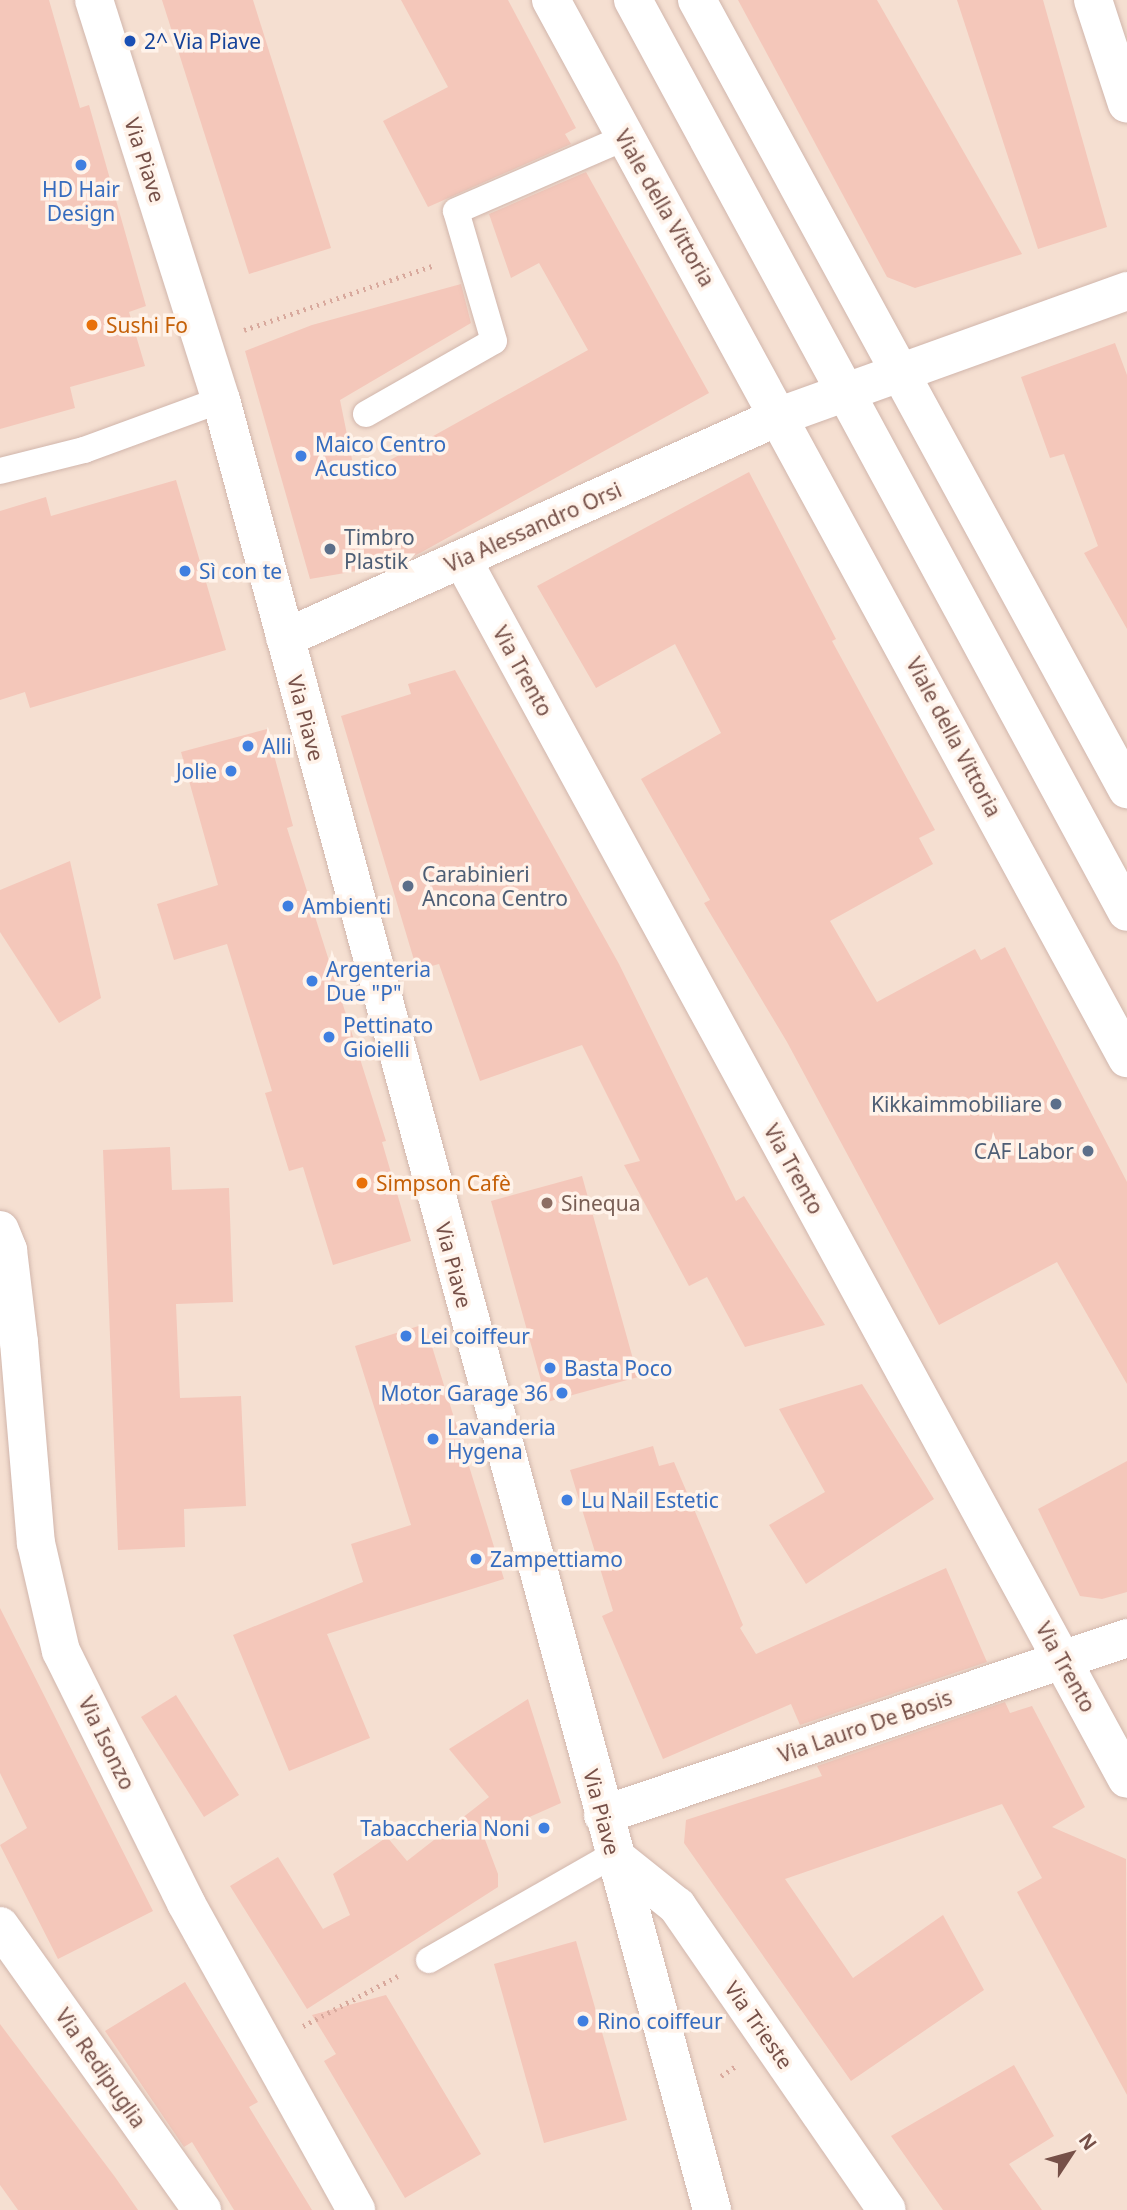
<!DOCTYPE html>
<html>
<head>
<meta charset="utf-8">
<style>
  body { margin:0 }
  #map { position:relative; width:1127px; height:2210px; overflow:hidden; background:#fdeee3; font-family:"Noto Sans",sans-serif }
  div>[style] { position:absolute }
  [style*='--x'] { left:calc(var(--x)*1px); top:calc(var(--y)*1px); width:calc(var(--w)*1px); rotate:calc(var(--a)*1deg) }
  .residential>* { inset:0; background:#f5dfd1 }
  .building>* { inset:0; background:#f4c7ba }
  .path>* { height:4.5px; margin-top:-2.25px; transform-origin:0; background:repeating-linear-gradient(90deg,#d8a99d 0 2px,transparent 0 7px) }
  .roads { filter:drop-shadow(0 0 2px #d1b6ac) drop-shadow(0 0 2px #d1b6ac) }
  .lane>* { height:26px; margin:-13px; padding:0 13px; transform-origin:13px; border-radius:13px; background:#fff }
  .street>* { height:38px; margin:-19px; padding:0 19px; transform-origin:19px; border-radius:19px; background:#fff }
  .secondary>* { height:38px; margin:-19px; padding:0 19px; transform-origin:19px; border-radius:19px; background:#fff }
  .dots>* { width:19px; height:19px; translate:-50% -50%; box-sizing:border-box; border:4px solid #fff3ea; border-radius:50% }
  span { translate:-50% -50%; white-space:nowrap; text-align:center; line-height:1.15; -webkit-text-stroke:7px #fff3ea; paint-order:stroke }
  .transit-label { font-size:21px; color:#164399 }
  .left { translate:0 -50%; text-align:left }
  .street-label { font-size:21px; color:#765048 }
  .shop-label { font-size:21px; color:#366cbe }
  .right { translate:-100% -50%; text-align:right }
  .food-label { font-size:21px; color:#c56008 }
  .service-label { font-size:21px; color:#4e5e75 }
  .education-label { font-size:21px; color:#785e54 }
  .north { position:absolute; left:1036px; top:2119px; width:70px; height:70px; -webkit-text-stroke:5px #fff3ea; paint-order:stroke; rotate:54deg; font-size:19px; font-weight:700; line-height:28px; text-align:center; color:#765048 }
  .north::after { content:''; display:block; margin:auto; width:24px; height:32px; background:#765048; clip-path:polygon(50% 0,100% 100%,50% 72%,0 100%) }
</style>
</head>
<body>
<div id="map">
  <div class="residential">
    <div style="clip-path:polygon(0 0,1127px 0,1127px 2210px,0 2210px)"></div>
  </div>
  <div class="building">
    <div style="clip-path:polygon(0 0,49px 0,80px 108px,89px 105px,146px 306px,129px 312px,145px 366px,70px 387px,75px 408px,0 429px)"></div>
    <div style="clip-path:polygon(162px 0,253px 0,331px 248px,249px 274px)"></div>
    <div style="clip-path:polygon(401px 0,508px 0,576px 128px,565px 134px,571px 144px,428px 207px,383px 121px,448px 87px)"></div>
    <div style="clip-path:polygon(738px 0,877px 0,1022px 254px,915px 288px,887px 277px)"></div>
    <div style="clip-path:polygon(957px 0,1043px 0,1107px 227px,1038px 249px)"></div>
    <div style="clip-path:polygon(586px 172px,709px 393px,420px 553px,397px 564px,310px 579px,245px 351px,312px 325px,461px 284px,471px 323px,340px 400px,356px 479px,588px 350px,539px 263px,511px 278px,489px 214px)"></div>
    <div style="clip-path:polygon(1115px 343px,1127px 375px,1127px 629px,1084px 553px,1098px 546px,1064px 454px,1050px 458px,1021px 377px)"></div>
    <div style="clip-path:polygon(749px 472px,836px 639px,832px 641px,935px 830px,919px 838px,933px 864px,830px 921px,877px 1002px,975px 949px,981px 960px,1005px 947px,1127px 1182px,1127px 1384px,1057px 1262px,939px 1325px,787px 1042px,704px 903px,710px 900px,641px 779px,721px 733px,675px 644px,596px 688px,537px 586px)"></div>
    <div style="clip-path:polygon(176px 480px,226px 650px,30px 708px,25px 692px,0 700px,0 511px,46px 497px,51px 516px)"></div>
    <div style="clip-path:polygon(455px 670px,619px 964px,736px 1201px,744px 1196px,825px 1325px,745px 1347px,707px 1277px,689px 1286px,624px 1165px,640px 1161px,582px 1045px,480px 1081px,439px 964px,417px 970px,341px 716px,411px 694px,408px 684px)"></div>
    <div style="clip-path:polygon(267px 729px,293px 826px,287px 828px,386px 1141px,382px 1142px,411px 1241px,333px 1265px,303px 1167px,289px 1171px,265px 1093px,272px 1091px,227px 944px,174px 960px,157px 904px,218px 885px,181px 752px)"></div>
    <div style="clip-path:polygon(70px 861px,101px 998px,59px 1023px,0 932px,0 890px)"></div>
    <div style="clip-path:polygon(170px 1147px,172px 1190px,229px 1188px,233px 1302px,176px 1304px,180px 1398px,241px 1396px,246px 1506px,184px 1509px,185px 1547px,118px 1550px,103px 1150px)"></div>
    <div style="clip-path:polygon(582px 1176px,638px 1377px,547px 1402px,491px 1201px)"></div>
    <div style="clip-path:polygon(425px 1324px,504px 1579px,327px 1634px,370px 1738px,289px 1771px,233px 1635px,363px 1582px,351px 1544px,411px 1525px,355px 1346px)"></div>
    <div style="clip-path:polygon(862px 1384px,934px 1499px,806px 1584px,769px 1525px,825px 1492px,779px 1409px)"></div>
    <div style="clip-path:polygon(653px 1446px,659px 1466px,674px 1462px,743px 1625px,740px 1628px,756px 1654px,946px 1568px,987px 1662px,800px 1725px,791px 1704px,663px 1759px,602px 1616px,613px 1611px,570px 1470px)"></div>
    <div style="clip-path:polygon(1127px 1461px,1127px 1592px,1102px 1599px,1080px 1596px,1038px 1509px)"></div>
    <div style="clip-path:polygon(0 1608px,153px 1911px,58px 1959px,0 1845px,27px 1828px,0 1773px)"></div>
    <div style="clip-path:polygon(176px 1695px,239px 1795px,204px 1817px,141px 1717px)"></div>
    <div style="clip-path:polygon(528px 1699px,561px 1803px,484px 1837px,498px 1874px,498px 1887px,307px 2009px,230px 1886px,278px 1857px,323px 1929px,350px 1915px,333px 1874px,387px 1837px,407px 1861px,489px 1797px,449px 1749px)"></div>
    <div style="clip-path:polygon(1005px 1702px,1010px 1713px,1032px 1706px,1085px 1807px,1052px 1827px,1126px 1859px,1127px 2095px,1017px 1892px,1042px 1878px,1002px 1804px,785px 1879px,853px 1978px,943px 1915px,984px 1990px,851px 2081px,684px 1843px,686px 1820px,822px 1776px,817px 1766px)"></div>
    <div style="clip-path:polygon(576px 1941px,627px 2120px,544px 2143px,494px 1964px)"></div>
    <div style="clip-path:polygon(185px 1982px,258px 2102px,249px 2107px,312px 2210px,234px 2210px,192px 2142px,184px 2147px,105px 2031px)"></div>
    <div style="clip-path:polygon(386px 1995px,481px 2154px,405px 2198px,324px 2061px,336px 2054px,312px 2015px)"></div>
    <div style="clip-path:polygon(0 2024px,115px 2177px,138px 2210px,18px 2210px,0 2185px)"></div>
    <div style="clip-path:polygon(1014px 2065px,1054px 2136px,1009px 2164px,1042px 2210px,943px 2210px,891px 2136px)"></div>
  </div>
  <div class="path">
    <div style="--x:244;--y:330;--w:202;--a:-18.8"></div>
    <div style="--x:303;--y:2026;--w:107;--a:-27.8"></div>
    <div style="--x:721;--y:2076;--w:18;--a:-34"></div>
  </div>
  <div class="roads">
    <div class="lane">
      <div style="--x:366;--y:414;--w:147;--a:-29.7"></div>
      <div style="--x:494;--y:341;--w:135;--a:-106.3"></div>
      <div style="--x:456;--y:211;--w:183;--a:-23.5"></div>
      <div style="--x:0;--y:471;--w:87;--a:-14"></div>
      <div style="--x:84;--y:450;--w:146;--a:-20.1"></div>
      <div style="--x:429;--y:1960;--w:212;--a:-29.7"></div>
    </div>
    <div class="street">
      <div style="--x:633;--y:0;--w:1037;--a:61.56"></div>
      <div style="--x:1093;--y:0;--w:109;--a:71.9"></div>
      <div style="--x:462;--y:559;--w:1389;--a:61.41"></div>
      <div style="--x:285;--y:638;--w:543;--a:-24.16"></div>
      <div style="--x:780;--y:416;--w:369;--a:-19.8"></div>
      <div style="--x:0;--y:1926;--w:349;--a:54.6"></div>
    </div>
    <div class="secondary">
      <div style="--x:94;--y:0;--w:420;--a:72.4"></div>
      <div style="--x:221;--y:400;--w:1875;--a:74.82"></div>
      <div style="--x:551;--y:0;--w:1205;--a:61.44"></div>
      <div style="--x:697;--y:0;--w:899;--a:61.41"></div>
      <div style="--x:0;--y:1230;--w:22;--a:68"></div>
      <div style="--x:8;--y:1250;--w:93;--a:83.2"></div>
      <div style="--x:19;--y:1342;--w:202;--a:85.2"></div>
      <div style="--x:36;--y:1543;--w:111;--a:77"></div>
      <div style="--x:61;--y:1651;--w:281;--a:63.6"></div>
      <div style="--x:186;--y:1903;--w:351;--a:61"></div>
      <div style="--x:603;--y:1815;--w:553;--a:-18.66"></div>
      <div style="--x:613;--y:1855;--w:82;--a:38.6"></div>
      <div style="--x:677;--y:1906;--w:369;--a:55.4"></div>
    </div>
  </div>
  <div class="dots">
    <div style="left:130px;top:41px;background:#1a4fb4"></div>
    <div style="left:81px;top:165px;background:#3f7fe0"></div>
    <div style="left:92px;top:325px;background:#e8710a"></div>
    <div style="left:301px;top:456px;background:#3f7fe0"></div>
    <div style="left:330px;top:549px;background:#5c6f8a"></div>
    <div style="left:185px;top:571px;background:#3f7fe0"></div>
    <div style="left:248px;top:746px;background:#3f7fe0"></div>
    <div style="left:231px;top:771px;background:#3f7fe0"></div>
    <div style="left:408px;top:886px;background:#5c6f8a"></div>
    <div style="left:288px;top:906px;background:#3f7fe0"></div>
    <div style="left:312px;top:981px;background:#3f7fe0"></div>
    <div style="left:329px;top:1037px;background:#3f7fe0"></div>
    <div style="left:1056px;top:1104px;background:#5c6f8a"></div>
    <div style="left:1088px;top:1151px;background:#5c6f8a"></div>
    <div style="left:362px;top:1183px;background:#e8710a"></div>
    <div style="left:547px;top:1203px;background:#8d6e63"></div>
    <div style="left:406px;top:1336px;background:#3f7fe0"></div>
    <div style="left:550px;top:1368px;background:#3f7fe0"></div>
    <div style="left:562px;top:1393px;background:#3f7fe0"></div>
    <div style="left:433px;top:1439px;background:#3f7fe0"></div>
    <div style="left:567px;top:1500px;background:#3f7fe0"></div>
    <div style="left:476px;top:1559px;background:#3f7fe0"></div>
    <div style="left:544px;top:1828px;background:#3f7fe0"></div>
    <div style="left:583px;top:2021px;background:#3f7fe0"></div>
  </div>
  <div class="transit-label">
    <span class="left" style="left:144px;top:41px">2^ Via Piave</span>
  </div>
  <div class="street-label">
    <span style="left:145px;top:160px;rotate:72deg">Via Piave</span>
    <span style="left:665px;top:208px;rotate:60deg">Viale della Vittoria</span>
    <span style="left:533px;top:527px;rotate:-24deg">Via Alessandro Orsi</span>
    <span style="left:523px;top:671px;rotate:61deg">Via Trento</span>
    <span style="left:306px;top:718px;rotate:75deg">Via Piave</span>
    <span style="left:954px;top:737px;rotate:62deg">Viale della Vittoria</span>
    <span style="left:794px;top:1169px;rotate:61deg">Via Trento</span>
    <span style="left:454px;top:1265px;rotate:75deg">Via Piave</span>
    <span style="left:1066px;top:1667px;rotate:61deg">Via Trento</span>
    <span style="left:865px;top:1726px;rotate:-19deg">Via Lauro De Bosis</span>
    <span style="left:107px;top:1743px;rotate:64deg">Via Isonzo</span>
    <span style="left:602px;top:1812px;rotate:75deg">Via Piave</span>
    <span style="left:759px;top:2025px;rotate:55deg">Via Trieste</span>
    <span style="left:101px;top:2068px;rotate:55deg">Via Redipuglia</span>
  </div>
  <div class="shop-label">
    <span style="left:81px;top:201px">HD Hair<br>Design</span>
    <span class="left" style="left:315px;top:456px">Maico Centro<br>Acustico</span>
    <span class="left" style="left:199px;top:571px">Sì con te</span>
    <span class="left" style="left:262px;top:746px">Alli</span>
    <span class="right" style="left:217px;top:771px">Jolie</span>
    <span class="left" style="left:302px;top:906px">Ambienti</span>
    <span class="left" style="left:326px;top:981px">Argenteria<br>Due "P"</span>
    <span class="left" style="left:343px;top:1037px">Pettinato<br>Gioielli</span>
    <span class="left" style="left:420px;top:1336px">Lei coiffeur</span>
    <span class="left" style="left:564px;top:1368px">Basta Poco</span>
    <span class="right" style="left:548px;top:1393px">Motor Garage 36</span>
    <span class="left" style="left:447px;top:1439px">Lavanderia<br>Hygena</span>
    <span class="left" style="left:581px;top:1500px">Lu Nail Estetic</span>
    <span class="left" style="left:490px;top:1559px">Zampettiamo</span>
    <span class="right" style="left:530px;top:1828px">Tabaccheria Noni</span>
    <span class="left" style="left:597px;top:2021px">Rino coiffeur</span>
  </div>
  <div class="food-label">
    <span class="left" style="left:106px;top:325px">Sushi Fo</span>
    <span class="left" style="left:376px;top:1183px">Simpson Cafè</span>
  </div>
  <div class="service-label">
    <span class="left" style="left:344px;top:549px">Timbro<br>Plastik</span>
    <span class="left" style="left:422px;top:886px">Carabinieri<br>Ancona Centro</span>
    <span class="right" style="left:1042px;top:1104px">Kikkaimmobiliare</span>
    <span class="right" style="left:1074px;top:1151px">CAF Labor</span>
  </div>
  <div class="education-label">
    <span class="left" style="left:561px;top:1203px">Sinequa</span>
  </div>
  <div class="north">N</div>
</div>
</body>
</html>
